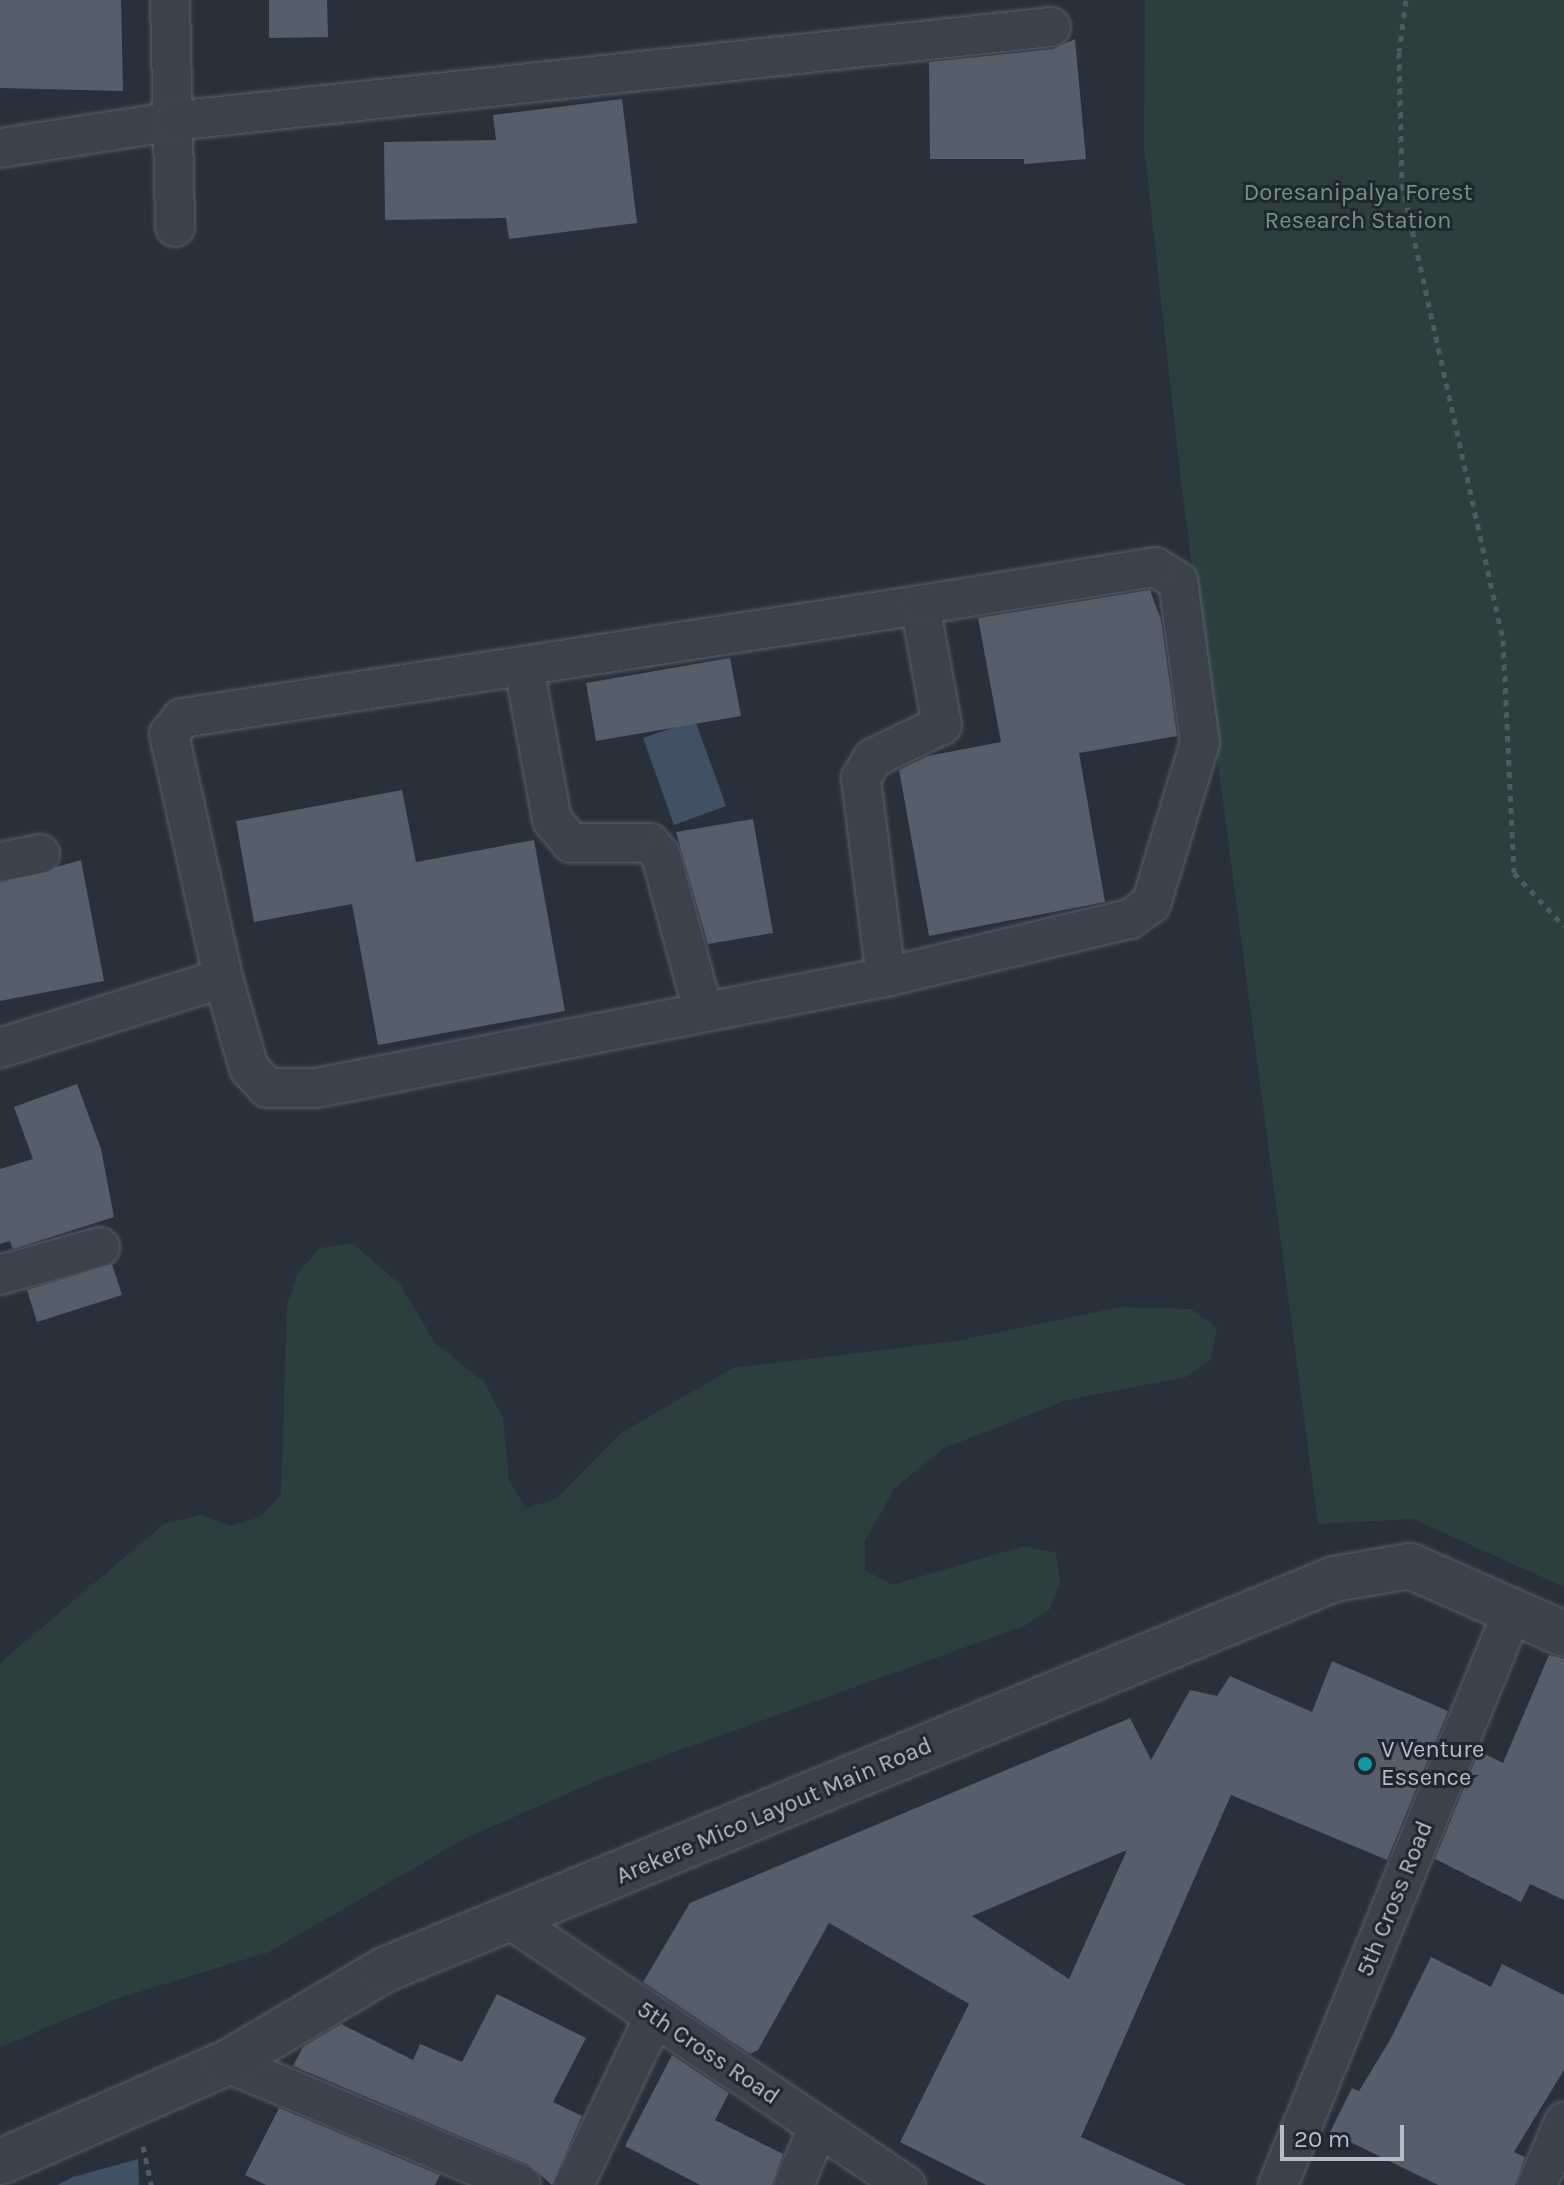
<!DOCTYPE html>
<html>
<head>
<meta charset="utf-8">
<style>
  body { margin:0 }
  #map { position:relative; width:1564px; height:2185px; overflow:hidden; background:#28303c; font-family:Karla,sans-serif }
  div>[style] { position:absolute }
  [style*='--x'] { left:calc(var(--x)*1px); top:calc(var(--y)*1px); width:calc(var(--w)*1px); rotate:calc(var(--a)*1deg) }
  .green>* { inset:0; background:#2d3e3f }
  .water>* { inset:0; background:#415064 }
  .building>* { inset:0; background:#555e6b }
  .path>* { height:5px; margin-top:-2.5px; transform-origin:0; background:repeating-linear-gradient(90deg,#4b5b5e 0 6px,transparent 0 12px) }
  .roads { filter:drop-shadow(0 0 2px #59606a) drop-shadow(0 0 2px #59606a) }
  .minor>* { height:38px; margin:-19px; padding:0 19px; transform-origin:19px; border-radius:19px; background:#3b424c }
  .tertiary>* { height:44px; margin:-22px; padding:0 22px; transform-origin:22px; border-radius:22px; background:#3b424c }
  .dots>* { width:22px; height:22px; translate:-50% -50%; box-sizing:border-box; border:4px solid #202731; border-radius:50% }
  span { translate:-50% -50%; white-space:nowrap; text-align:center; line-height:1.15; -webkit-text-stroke:6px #202731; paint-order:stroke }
  .park-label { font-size:24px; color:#71957a }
  .poi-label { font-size:24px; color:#b7bdc7 }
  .left { translate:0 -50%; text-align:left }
  .street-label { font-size:24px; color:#b7bdc7 }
  .scale { position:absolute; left:1280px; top:2125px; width:124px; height:36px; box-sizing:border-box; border:4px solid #b7bdc7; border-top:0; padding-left:10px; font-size:24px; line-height:28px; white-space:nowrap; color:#b7bdc7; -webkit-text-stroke:6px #202731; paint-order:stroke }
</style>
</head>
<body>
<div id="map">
  <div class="green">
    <div style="clip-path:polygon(1145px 0,1564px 0,1564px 1587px,1413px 1519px,1318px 1524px,1181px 482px,1144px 146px)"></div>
    <div style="clip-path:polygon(352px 1243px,400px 1284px,435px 1343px,484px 1382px,503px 1418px,509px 1481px,526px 1508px,556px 1499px,621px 1433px,733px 1368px,957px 1341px,1121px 1307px,1191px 1309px,1217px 1328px,1211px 1359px,1186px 1377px,1067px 1400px,944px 1448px,895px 1488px,865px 1540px,865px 1570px,892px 1585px,1024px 1546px,1056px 1553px,1060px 1583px,1049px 1610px,1024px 1626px,603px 1778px,466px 1838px,269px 1952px,116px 1999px,0 2047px,0 1663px,164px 1524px,201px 1515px,231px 1526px,260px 1517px,281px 1495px,287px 1305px,298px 1273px,320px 1248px)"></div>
  </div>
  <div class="water">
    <div style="clip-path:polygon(695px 720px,726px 806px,674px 825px,643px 738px)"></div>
    <div style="clip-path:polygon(138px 2159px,139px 2185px,57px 2185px,73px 2177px)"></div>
  </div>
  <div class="building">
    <div style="clip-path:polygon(0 0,121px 0,123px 91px,0 88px)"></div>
    <div style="clip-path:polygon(269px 0,327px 0,328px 37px,269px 38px)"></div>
    <div style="clip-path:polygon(1075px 39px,1086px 159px,1024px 164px,1024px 159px,930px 159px,929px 62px,1053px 49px)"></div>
    <div style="clip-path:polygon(622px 99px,637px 223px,509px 239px,506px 218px,385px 220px,384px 142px,496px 140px,493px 115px)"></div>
    <div style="clip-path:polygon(1150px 590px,1161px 620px,1177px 736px,1079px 753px,1105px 902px,929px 936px,899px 770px,928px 756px,1001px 742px,978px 618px)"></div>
    <div style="clip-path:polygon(730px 658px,741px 716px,596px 741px,586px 683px)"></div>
    <div style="clip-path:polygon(402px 790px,416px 862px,534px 840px,565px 1011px,378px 1045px,352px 904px,254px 922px,236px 821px)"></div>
    <div style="clip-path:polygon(753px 819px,773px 933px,708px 944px,676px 832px)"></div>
    <div style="clip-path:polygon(81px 860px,104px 981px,0 1001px,0 883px)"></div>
    <div style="clip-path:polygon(77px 1084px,101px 1149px,114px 1217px,13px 1249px,10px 1241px,0 1244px,0 1169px,33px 1159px,14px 1107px)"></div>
    <div style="clip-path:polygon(112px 1264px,122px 1295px,37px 1322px,27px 1290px)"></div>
    <div style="clip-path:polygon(1549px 1655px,1564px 1659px,1564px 1900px,1530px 1884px,1521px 1902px,1435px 1859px,1479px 1751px,1503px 1763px)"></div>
    <div style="clip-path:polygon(evenodd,1332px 1661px,1448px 1711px,1387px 1860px,1231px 1795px,1081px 2137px,1186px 2185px,986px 2185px,900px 2142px,969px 2004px,829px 1923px,758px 2050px,750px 2054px,643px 1982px,690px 1903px,1130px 1718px,1151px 1760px,1190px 1690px,1217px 1696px,1230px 1676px,1312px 1712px,1332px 1661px,1127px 1850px,1069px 1979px,972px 1916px,1127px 1850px)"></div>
    <div style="clip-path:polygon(1431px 1957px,1491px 1987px,1502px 1964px,1564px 1995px,1564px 2070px,1514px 2152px,1525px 2157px,1515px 2185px,1438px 2185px,1330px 2132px,1352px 2088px,1359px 2091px,1390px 2040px)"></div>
    <div style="clip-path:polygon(497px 1994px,586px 2038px,553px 2102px,582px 2116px,552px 2185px,529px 2165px,293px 2066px,303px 2047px,341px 2024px,413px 2060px,420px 2044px,462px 2062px)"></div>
    <div style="clip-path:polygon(672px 2055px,729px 2093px,715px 2120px,783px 2154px,772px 2185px,700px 2185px,625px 2146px)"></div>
    <div style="clip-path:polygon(279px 2108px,440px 2175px,435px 2185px,266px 2185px,245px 2175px)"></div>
  </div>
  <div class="path">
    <div style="--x:1406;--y:0;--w:52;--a:97.7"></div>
    <div style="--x:1399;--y:52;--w:132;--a:88.7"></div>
    <div style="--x:1402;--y:184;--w:467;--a:77.5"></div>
    <div style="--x:1503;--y:640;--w:233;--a:87.3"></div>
    <div style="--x:1514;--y:873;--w:73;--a:46.7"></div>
    <div style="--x:143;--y:2146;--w:40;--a:78"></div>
  </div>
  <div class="roads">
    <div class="minor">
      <div style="--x:170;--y:0;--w:227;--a:88.7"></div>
      <div style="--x:0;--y:148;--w:176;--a:-8.8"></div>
      <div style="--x:174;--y:121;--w:882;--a:-6.12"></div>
      <div style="--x:524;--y:667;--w:156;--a:79.6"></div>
      <div style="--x:552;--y:820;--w:30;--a:50"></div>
      <div style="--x:571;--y:843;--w:79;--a:0"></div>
      <div style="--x:650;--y:843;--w:17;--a:50"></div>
      <div style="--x:661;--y:856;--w:161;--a:74.8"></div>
      <div style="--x:0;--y:862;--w:41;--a:-11.3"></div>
      <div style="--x:886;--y:977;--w:201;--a:-97.2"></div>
      <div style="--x:861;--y:778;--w:23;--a:-59"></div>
      <div style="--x:873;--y:758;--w:76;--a:-25.6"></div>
      <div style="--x:942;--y:725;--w:122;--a:-100.4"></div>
      <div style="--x:920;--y:605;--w:747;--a:171.29"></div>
      <div style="--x:182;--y:718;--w:21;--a:129"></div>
      <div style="--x:169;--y:734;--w:250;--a:77.5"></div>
      <div style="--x:223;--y:978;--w:94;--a:73.9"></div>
      <div style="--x:249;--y:1068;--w:27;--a:48"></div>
      <div style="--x:267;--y:1088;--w:49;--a:0"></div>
      <div style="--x:316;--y:1088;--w:581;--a:-11.02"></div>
      <div style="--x:886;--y:977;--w:251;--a:-13.4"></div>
      <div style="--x:1130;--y:919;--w:26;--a:-36"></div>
      <div style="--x:1151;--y:904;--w:168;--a:-73.1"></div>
      <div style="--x:1200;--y:743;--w:163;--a:-97.7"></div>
      <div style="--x:1178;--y:581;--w:27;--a:-149"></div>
      <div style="--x:1155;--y:567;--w:238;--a:170.8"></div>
      <div style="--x:0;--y:1048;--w:234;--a:-17.4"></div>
      <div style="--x:0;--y:1275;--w:104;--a:-15.6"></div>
      <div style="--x:511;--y:1920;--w:476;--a:33.9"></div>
      <div style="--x:227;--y:2063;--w:318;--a:22.5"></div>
      <div style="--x:574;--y:2185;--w:186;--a:-64.5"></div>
      <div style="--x:794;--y:2185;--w:63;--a:-67.5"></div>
      <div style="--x:1278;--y:2185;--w:618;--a:-67.75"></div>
      <div style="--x:1537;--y:2185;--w:69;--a:-66.8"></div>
    </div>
    <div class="tertiary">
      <div style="--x:0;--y:2162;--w:248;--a:-23.6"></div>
      <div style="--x:227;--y:2063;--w:182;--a:-30.6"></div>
      <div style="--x:384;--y:1970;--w:1027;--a:-22.37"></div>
      <div style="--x:1334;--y:1579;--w:77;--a:-9.7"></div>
      <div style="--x:1410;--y:1566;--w:168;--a:23.8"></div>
    </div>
  </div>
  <div class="dots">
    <div style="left:1365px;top:1764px;background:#0f9aa8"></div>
  </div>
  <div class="park-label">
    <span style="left:1358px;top:207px">Doresanipalya Forest<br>Research Station</span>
  </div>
  <div class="poi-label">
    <span class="left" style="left:1381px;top:1764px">V Venture<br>Essence</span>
  </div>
  <div class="street-label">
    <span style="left:774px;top:1811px;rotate:-23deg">Arekere Mico Layout Main Road</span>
    <span style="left:1395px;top:1899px;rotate:-68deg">5th Cross Road</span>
    <span style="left:708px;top:2053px;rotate:34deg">5th Cross Road</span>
  </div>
  <div class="scale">20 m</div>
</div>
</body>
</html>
